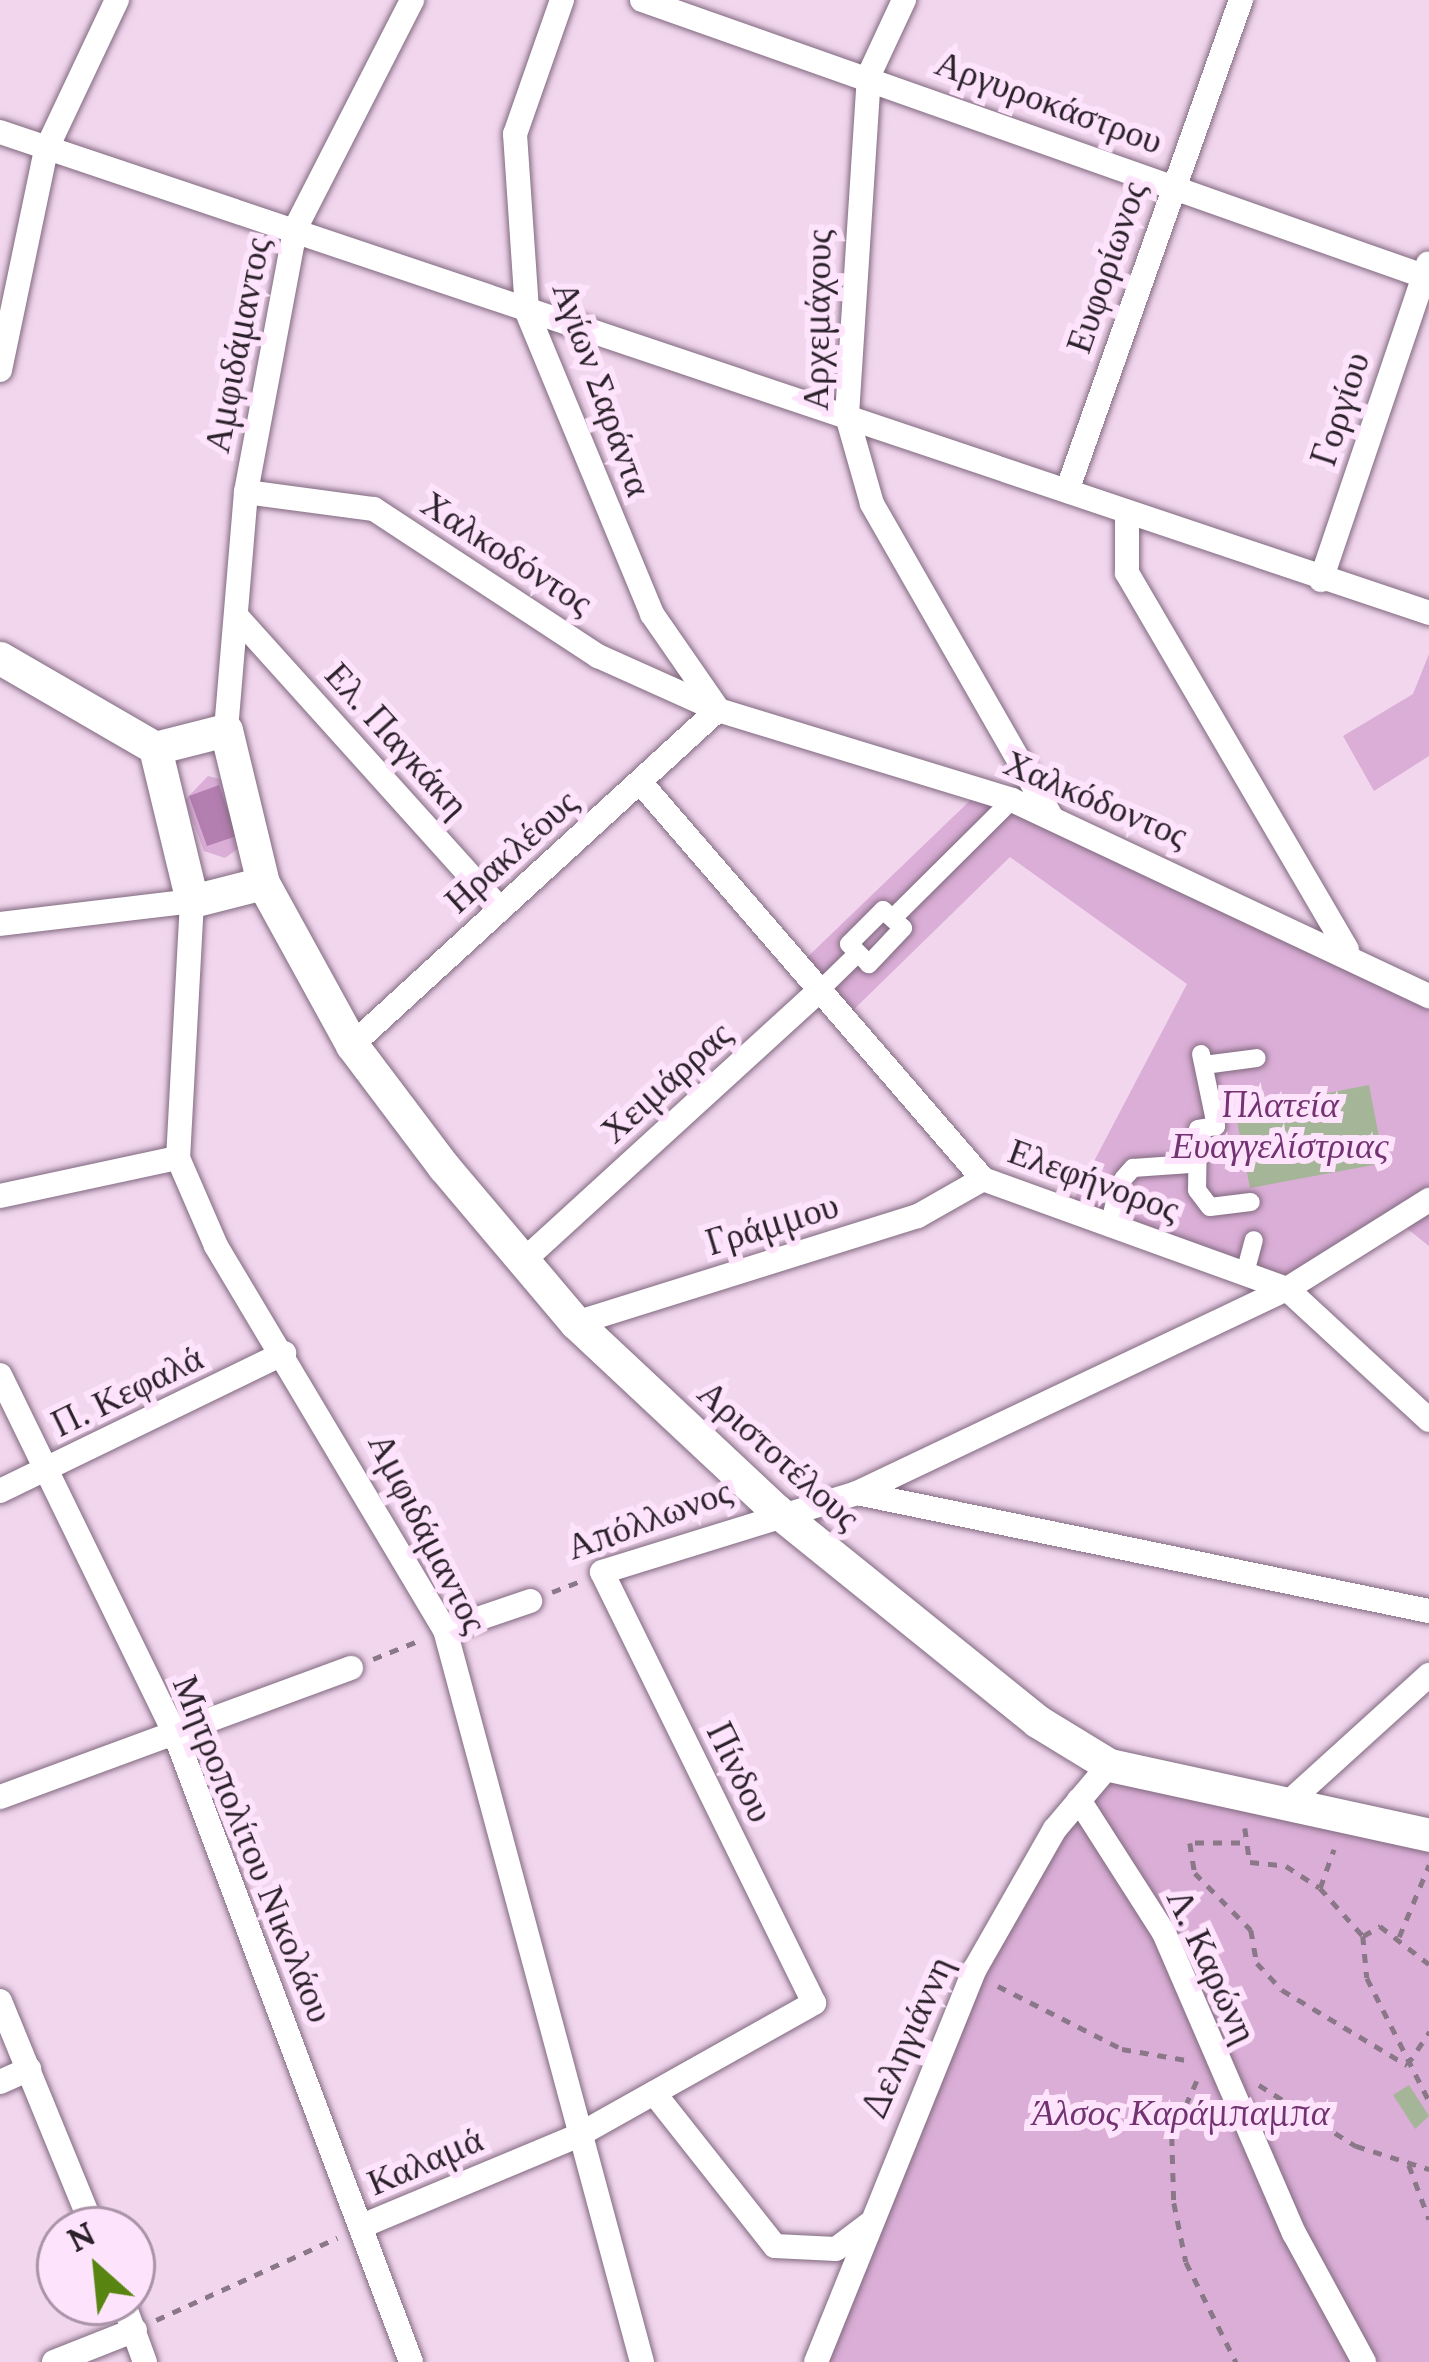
<!DOCTYPE html>
<html>
<head>
<meta charset="utf-8">
<style>
  body { margin:0 }
  #map { position:relative; width:1429px; height:2362px; overflow:hidden; background:#f1d6ee; font-family:Lora,serif }
  div>[style] { position:absolute }
  [style*='--x'] { left:calc(var(--x)*1px); top:calc(var(--y)*1px); width:calc(var(--w)*1px); rotate:calc(var(--a)*1deg) }
  .green>* { inset:0; background:#daaed7 }
  .water>* { inset:0; background:#b37eb0 }
  .building>* { inset:0; background:#a5b597 }
  .path>* { height:4.5px; margin-top:-2.25px; transform-origin:0; background:repeating-linear-gradient(90deg,#8a7888 0 9px,transparent 0 18px) }
  .roads { filter:drop-shadow(0 0 3px #80697f) drop-shadow(0 0 3px #80697f) }
  .pedestrian>* { height:18px; margin:-9px; padding:0 9px; transform-origin:9px; border-radius:9px; background:#fff }
  .minor>* { height:24px; margin:-12px; padding:0 12px; transform-origin:12px; border-radius:12px; background:#fff }
  .tertiary>* { height:33px; margin:-16.5px; padding:0 16.5px; transform-origin:16.5px; border-radius:16.5px; background:#fff }
  span { translate:-50% -50%; white-space:nowrap; text-align:center; line-height:1.15; -webkit-text-stroke:12px #fee3fc; paint-order:stroke }
  .street-label { font-size:36px; color:#2b212a }
  .park-label { font-size:36px; color:#733372; font-style:italic }
  .north { position:absolute; left:36px; top:2206px; width:120px; height:120px; box-sizing:border-box; background:#fee3fc; border:3px solid #aa95a8; border-radius:50%; rotate:333deg; font-size:33px; font-weight:700; line-height:48px; text-align:center; color:#2b212a }
  .north::after { content:''; display:block; margin:auto; width:42px; height:54px; background:#588512; clip-path:polygon(50% 0,100% 100%,50% 72%,0 100%) }
</style>
</head>
<body>
<div id="map">
  <div class="green">
    <div style="clip-path:polygon(1429px 654px,1429px 756px,1374px 791px,1343px 736px,1413px 694px)"></div>
    <div style="clip-path:polygon(208px 776px,223px 780px,243px 845px,225px 858px,204px 851px,185px 800px)"></div>
    <div style="clip-path:polygon(981px 790px,1429px 996px,1429px 1246px,1400px 1223px,1287px 1289px,1069px 1209px,1187px 984px,1010px 857px,842px 1021px,796px 968px)"></div>
    <div style="clip-path:polygon(1109px 1765px,1429px 1835px,1429px 2362px,816px 2362px,975px 1969px)"></div>
  </div>
  <div class="water">
    <div style="clip-path:polygon(219px 785px,237px 836px,207px 846px,189px 796px)"></div>
  </div>
  <div class="building">
    <div style="clip-path:polygon(1369px 1085px,1384px 1163px,1250px 1188px,1235px 1111px)"></div>
    <div style="clip-path:polygon(1409px 2085px,1429px 2116px,1415px 2129px,1393px 2095px)"></div>
  </div>
  <div class="path">
    <div style="--x:1223;--y:1158;--w:16;--a:-7"></div>
    <div style="--x:552;--y:1592;--w:30;--a:-21"></div>
    <div style="--x:373;--y:1659;--w:48;--a:-21.8"></div>
    <div style="--x:1245;--y:1828;--w:34;--a:82"></div>
    <div style="--x:1250;--y:1862;--w:36;--a:6"></div>
    <div style="--x:1286;--y:1866;--w:40;--a:32.9"></div>
    <div style="--x:1320;--y:1888;--w:64;--a:48.1"></div>
    <div style="--x:1363;--y:1936;--w:42;--a:84.6"></div>
    <div style="--x:1367;--y:1978;--w:138;--a:63.2"></div>
    <div style="--x:1240;--y:1843;--w:50;--a:180"></div>
    <div style="--x:1190;--y:1843;--w:30;--a:81"></div>
    <div style="--x:1195;--y:1873;--w:80;--a:45.5"></div>
    <div style="--x:1251;--y:1930;--w:34;--a:80"></div>
    <div style="--x:1257;--y:1963;--w:37;--a:47"></div>
    <div style="--x:1282;--y:1990;--w:146;--a:31"></div>
    <div style="--x:1407;--y:2065;--w:40;--a:-56"></div>
    <div style="--x:1320;--y:1888;--w:41;--a:-70.3"></div>
    <div style="--x:1363;--y:1936;--w:20;--a:-30"></div>
    <div style="--x:1380;--y:1926;--w:62;--a:37.8"></div>
    <div style="--x:1399;--y:1937;--w:78;--a:-67.4"></div>
    <div style="--x:998;--y:1986;--w:139;--a:26.9"></div>
    <div style="--x:1122;--y:2049;--w:71;--a:9.7"></div>
    <div style="--x:1197;--y:2081;--w:61;--a:114.1"></div>
    <div style="--x:1172;--y:2137;--w:66;--a:88.3"></div>
    <div style="--x:1174;--y:2203;--w:60;--a:78.5"></div>
    <div style="--x:1186;--y:2262;--w:112;--a:63.4"></div>
    <div style="--x:1259;--y:2085;--w:115;--a:32.2"></div>
    <div style="--x:1356;--y:2146;--w:77;--a:17.5"></div>
    <div style="--x:1409;--y:2165;--w:58;--a:69.7"></div>
    <div style="--x:156;--y:2320;--w:199;--a:-24.4"></div>
  </div>
  <div class="roads">
    <div class="pedestrian">
      <div style="--x:883;--y:910;--w:27;--a:42"></div>
      <div style="--x:903;--y:928;--w:50;--a:133.4"></div>
      <div style="--x:869;--y:964;--w:28;--a:-135"></div>
      <div style="--x:849;--y:944;--w:48;--a:-45"></div>
      <div style="--x:893;--y:918;--w:168;--a:-44.8"></div>
      <div style="--x:817;--y:993;--w:56;--a:-44.3"></div>
      <div style="--x:1201;--y:1054;--w:74;--a:78.2"></div>
      <div style="--x:1216;--y:1126;--w:18;--a:171"></div>
      <div style="--x:1198;--y:1129;--w:61;--a:90.9"></div>
      <div style="--x:1197;--y:1190;--w:21;--a:53"></div>
      <div style="--x:1210;--y:1207;--w:41;--a:-7"></div>
      <div style="--x:1204;--y:1065;--w:53;--a:-7.5"></div>
      <div style="--x:1123;--y:1179;--w:15;--a:-48"></div>
      <div style="--x:1133;--y:1168;--w:57;--a:-4"></div>
      <div style="--x:1110;--y:1224;--w:29;--a:-78"></div>
      <div style="--x:1245;--y:1273;--w:34;--a:-75"></div>
    </div>
    <div class="minor">
      <div style="--x:562;--y:0;--w:142;--a:109.3"></div>
      <div style="--x:515;--y:134;--w:178;--a:86.1"></div>
      <div style="--x:527;--y:312;--w:327;--a:67.5"></div>
      <div style="--x:652;--y:614;--w:114;--a:55.3"></div>
      <div style="--x:642;--y:0;--w:835;--a:19.46"></div>
      <div style="--x:904;--y:0;--w:83;--a:115"></div>
      <div style="--x:869;--y:75;--w:342;--a:93.7"></div>
      <div style="--x:847;--y:416;--w:91;--a:74.1"></div>
      <div style="--x:872;--y:504;--w:360;--a:60.2"></div>
      <div style="--x:0;--y:132;--w:1508;--a:18.6"></div>
      <div style="--x:0;--y:370;--w:225;--a:-78.2"></div>
      <div style="--x:46;--y:150;--w:166;--a:-64.7"></div>
      <div style="--x:1067;--y:491;--w:521;--a:-70.49"></div>
      <div style="--x:246;--y:492;--w:129;--a:7.6"></div>
      <div style="--x:374;--y:509;--w:268;--a:33.3"></div>
      <div style="--x:598;--y:656;--w:132;--a:24.2"></div>
      <div style="--x:718;--y:710;--w:307;--a:17"></div>
      <div style="--x:1012;--y:800;--w:461;--a:25.2"></div>
      <div style="--x:1127;--y:513;--w:60;--a:90"></div>
      <div style="--x:1127;--y:573;--w:436;--a:59.7"></div>
      <div style="--x:1321;--y:580;--w:334;--a:-71.3"></div>
      <div style="--x:239;--y:619;--w:390;--a:48"></div>
      <div style="--x:226;--y:730;--w:239;--a:-85.2"></div>
      <div style="--x:246;--y:492;--w:268;--a:-79.4"></div>
      <div style="--x:295;--y:229;--w:257;--a:-62.9"></div>
      <div style="--x:640;--y:782;--w:525;--a:49.17"></div>
      <div style="--x:983;--y:1179;--w:323;--a:19.9"></div>
      <div style="--x:1287;--y:1289;--w:193;--a:42.7"></div>
      <div style="--x:0;--y:924;--w:193;--a:-6.8"></div>
      <div style="--x:192;--y:901;--w:257;--a:93.1"></div>
      <div style="--x:178;--y:1158;--w:96;--a:66.6"></div>
      <div style="--x:216;--y:1246;--w:447;--a:59.2"></div>
      <div style="--x:445;--y:1630;--w:758;--a:74.94"></div>
      <div style="--x:352;--y:1045;--w:496;--a:-42.5"></div>
      <div style="--x:0;--y:1196;--w:182;--a:-12.1"></div>
      <div style="--x:522;--y:1262;--w:399;--a:-42.4"></div>
      <div style="--x:576;--y:1323;--w:358;--a:-17.4"></div>
      <div style="--x:918;--y:1216;--w:75;--a:-29.6"></div>
      <div style="--x:0;--y:1375;--w:394;--a:64"></div>
      <div style="--x:173;--y:1729;--w:676;--a:69.39"></div>
      <div style="--x:0;--y:1491;--w:316;--a:-25.9"></div>
      <div style="--x:857;--y:1493;--w:584;--a:11.66"></div>
      <div style="--x:445;--y:1630;--w:90;--a:-18.8"></div>
      <div style="--x:0;--y:1797;--w:374;--a:-20.2"></div>
      <div style="--x:1079;--y:1800;--w:158;--a:57.4"></div>
      <div style="--x:1164;--y:1933;--w:327;--a:66.6"></div>
      <div style="--x:1294;--y:2233;--w:147;--a:61.5"></div>
      <div style="--x:1290;--y:1801;--w:188;--a:-42.2"></div>
      <div style="--x:0;--y:2001;--w:248;--a:67.7"></div>
      <div style="--x:0;--y:2082;--w:32;--a:-24"></div>
      <div style="--x:654;--y:2093;--w:195;--a:51.7"></div>
      <div style="--x:775;--y:2246;--w:61;--a:2.8"></div>
      <div style="--x:836;--y:2249;--w:41;--a:-37.1"></div>
      <div style="--x:362;--y:2226;--w:233;--a:-22.7"></div>
      <div style="--x:577;--y:2136;--w:272;--a:-29.3"></div>
      <div style="--x:814;--y:2003;--w:480;--a:-116.2"></div>
      <div style="--x:602;--y:1572;--w:267;--a:-17.2"></div>
      <div style="--x:857;--y:1493;--w:476;--a:-25.4"></div>
      <div style="--x:1287;--y:1289;--w:168;--a:-32.1"></div>
      <div style="--x:123;--y:2302;--w:64;--a:69.9"></div>
      <div style="--x:54;--y:2362;--w:87;--a:-21.6"></div>
      <div style="--x:816;--y:2362;--w:424;--a:-68"></div>
      <div style="--x:975;--y:1969;--w:161;--a:-60.3"></div>
      <div style="--x:1055;--y:1829;--w:84;--a:-49.8"></div>
    </div>
    <div class="tertiary">
      <div style="--x:0;--y:658;--w:179;--a:30.1"></div>
      <div style="--x:226;--y:730;--w:157;--a:76.4"></div>
      <div style="--x:263;--y:883;--w:73;--a:165.8"></div>
      <div style="--x:192;--y:901;--w:157;--a:-103.6"></div>
      <div style="--x:155;--y:748;--w:73;--a:-14.2"></div>
      <div style="--x:263;--y:883;--w:185;--a:61.2"></div>
      <div style="--x:352;--y:1045;--w:153;--a:53"></div>
      <div style="--x:444;--y:1167;--w:204;--a:49.8"></div>
      <div style="--x:576;--y:1323;--w:275;--a:43.1"></div>
      <div style="--x:777;--y:1511;--w:334;--a:38.9"></div>
      <div style="--x:1037;--y:1721;--w:84;--a:31.4"></div>
      <div style="--x:1109;--y:1765;--w:328;--a:12.3"></div>
    </div>
  </div>
  <div class="street-label">
    <span style="left:1049px;top:102px;rotate:20deg">Αργυροκάστρου</span>
    <span style="left:1106px;top:267px;rotate:-71deg">Ευφορίωνος</span>
    <span style="left:817px;top:320px;rotate:-89deg">Αρχεμάχους</span>
    <span style="left:237px;top:345px;rotate:-79deg">Αμφιδάμαντος</span>
    <span style="left:602px;top:389px;rotate:70deg">Αγίων Σαράντα</span>
    <span style="left:1340px;top:409px;rotate:-72deg">Γοργίου</span>
    <span style="left:507px;top:553px;rotate:33deg">Χαλκοδόντος</span>
    <span style="left:397px;top:740px;rotate:48deg">Ελ. Παγκάκη</span>
    <span style="left:1096px;top:799px;rotate:23deg">Χαλκόδοντος</span>
    <span style="left:511px;top:851px;rotate:-42deg">Ηρακλέους</span>
    <span style="left:666px;top:1082px;rotate:-42deg">Χειμάρρας</span>
    <span style="left:1094px;top:1180px;rotate:20deg">Ελεφήνορος</span>
    <span style="left:772px;top:1224px;rotate:-17deg">Γράμμου</span>
    <span style="left:127px;top:1391px;rotate:-26deg">Π. Κεφαλά</span>
    <span style="left:779px;top:1455px;rotate:42deg">Αριστοτέλους</span>
    <span style="left:649px;top:1519px;rotate:-20deg">Απόλλωνος</span>
    <span style="left:428px;top:1533px;rotate:63deg">Αμφιδάμαντος</span>
    <span style="left:740px;top:1772px;rotate:64deg">Πίνδου</span>
    <span style="left:253px;top:1849px;rotate:68deg">Μητροπολίτου Νικολάου</span>
    <span style="left:1212px;top:1966px;rotate:65deg">Λ. Καρώνη</span>
    <span style="left:907px;top:2037px;rotate:-66deg">Δεληγιάννη</span>
    <span style="left:425px;top:2161px;rotate:-23deg">Καλαμά</span>
  </div>
  <div class="park-label">
    <span style="left:1280px;top:1125px">Πλατεία<br>Ευαγγελίστριας</span>
    <span style="left:1181px;top:2113px">Άλσος Καράμπαμπα</span>
  </div>
  <div class="north">N</div>
</div>
</body>
</html>
